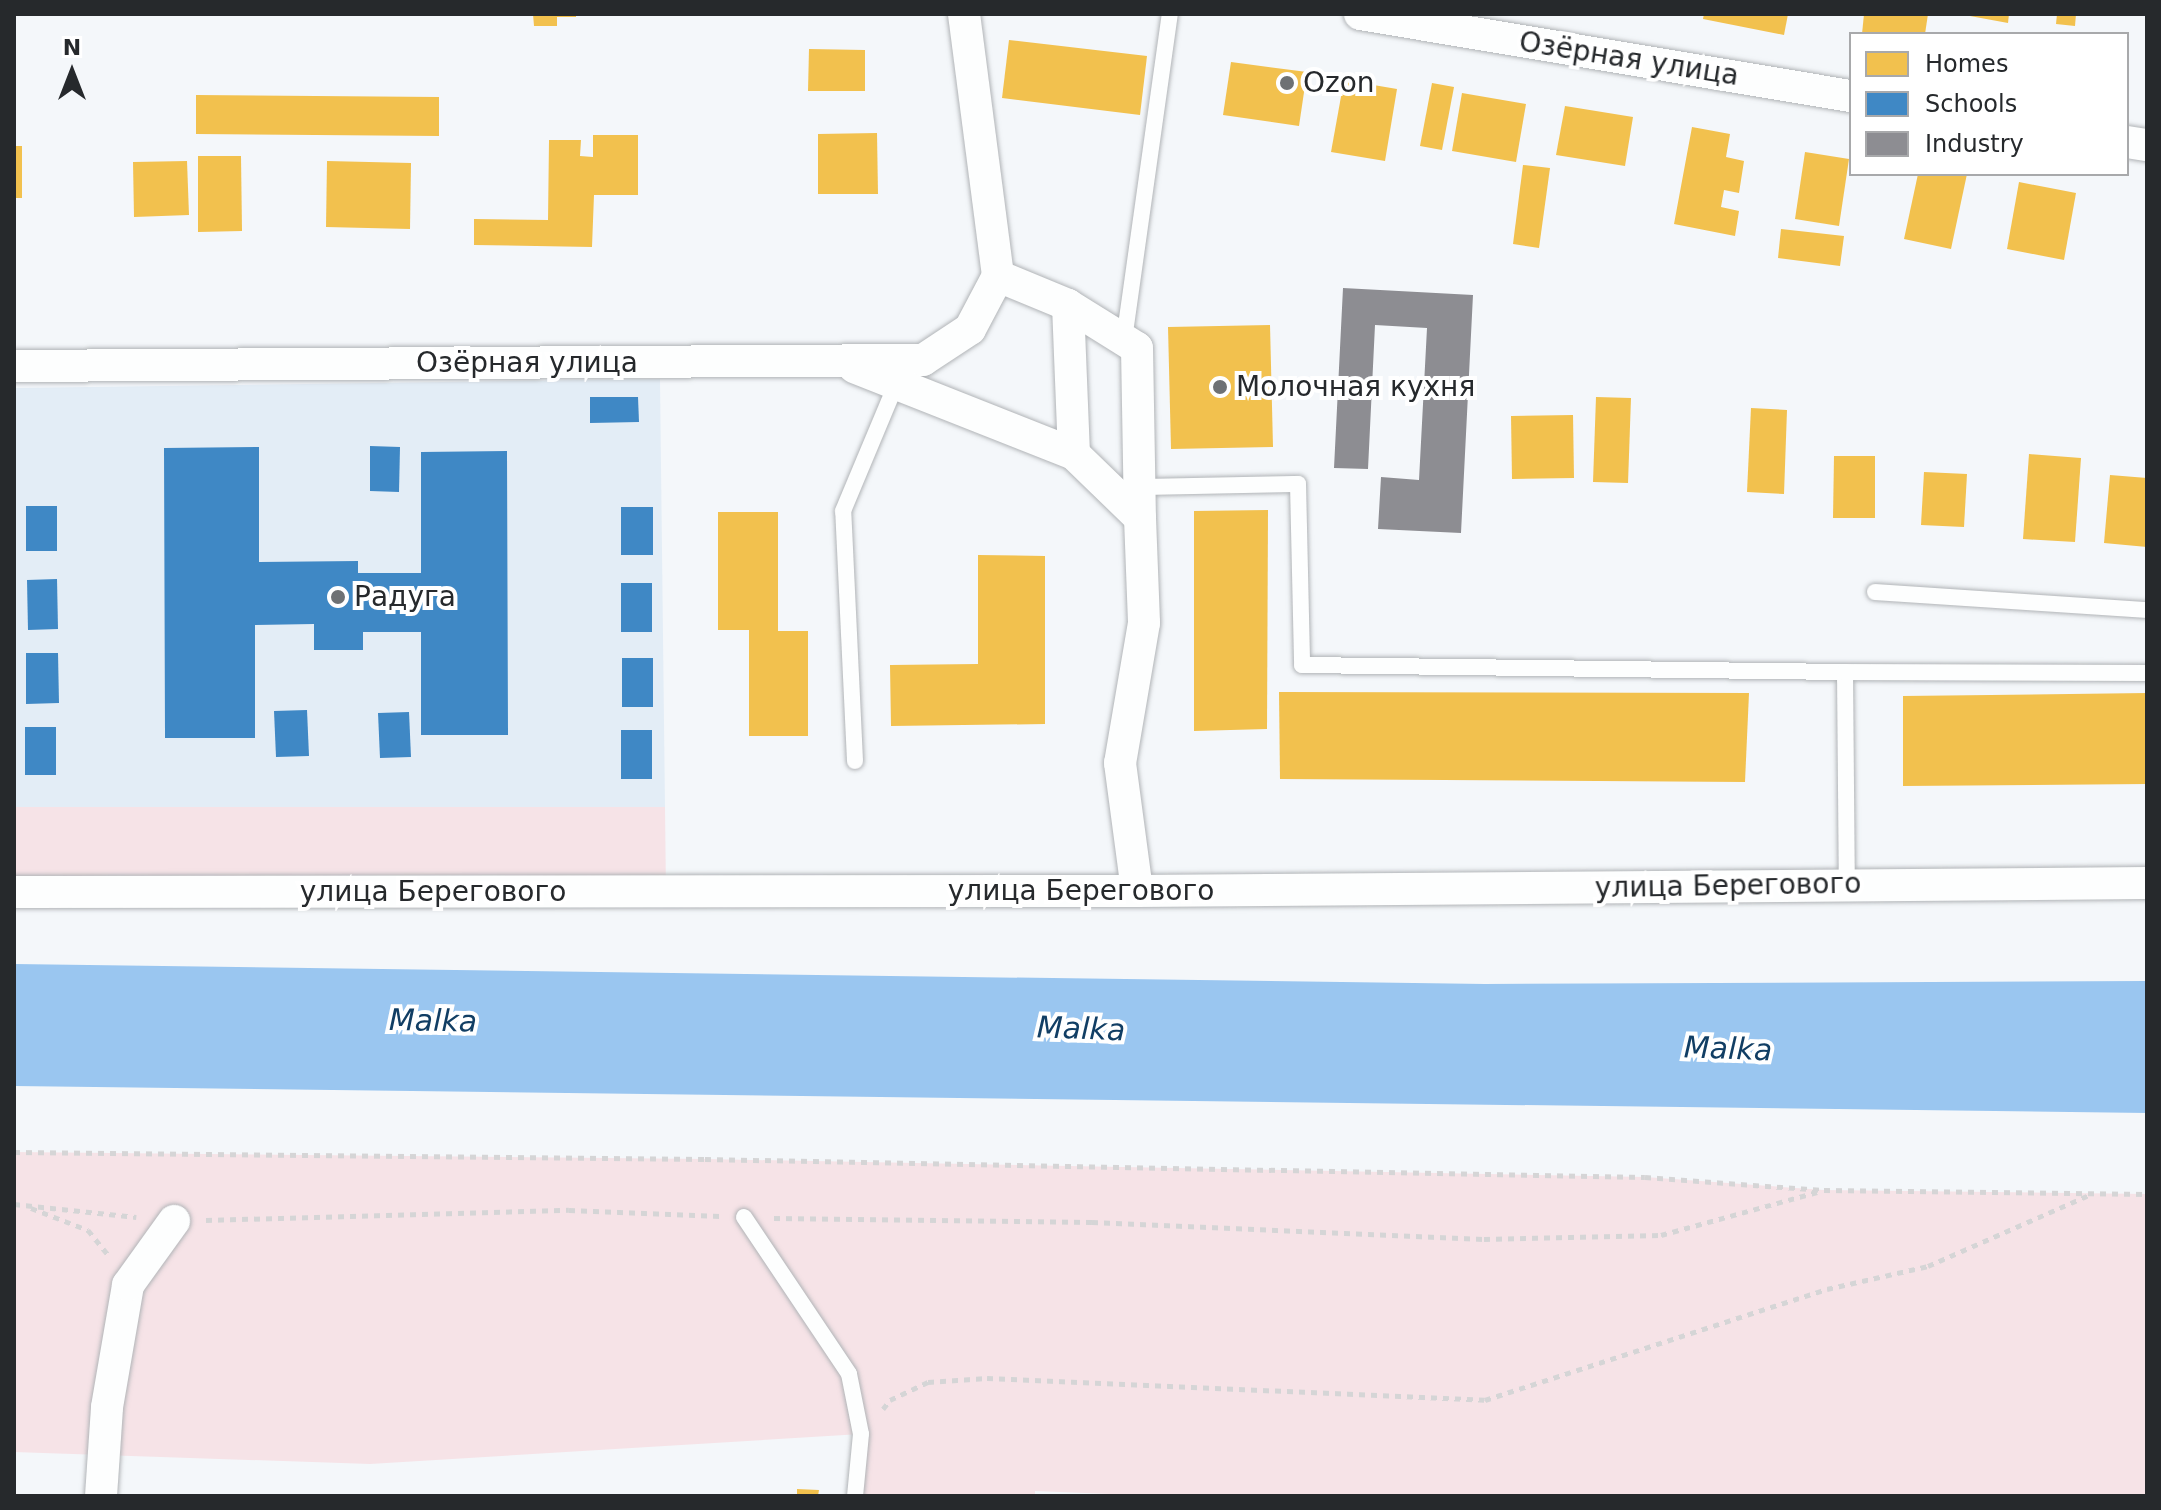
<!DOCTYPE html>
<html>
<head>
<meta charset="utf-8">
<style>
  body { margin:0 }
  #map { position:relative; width:2161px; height:1510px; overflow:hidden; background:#f4f7fa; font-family:"DejaVu Sans",sans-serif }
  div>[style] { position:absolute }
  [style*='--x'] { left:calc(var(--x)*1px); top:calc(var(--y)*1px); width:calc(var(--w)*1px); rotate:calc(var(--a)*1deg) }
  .built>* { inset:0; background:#e3edf6 }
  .green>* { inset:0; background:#f6e3e7 }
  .water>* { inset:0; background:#9ac6f0 }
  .homes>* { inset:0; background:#f2c14e }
  .schools>* { inset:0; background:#3f88c5 }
  .industry>* { inset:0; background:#8d8d92 }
  .path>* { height:5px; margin-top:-2.5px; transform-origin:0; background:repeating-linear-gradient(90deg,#d5d5d6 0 6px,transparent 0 12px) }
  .roads { filter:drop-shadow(0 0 2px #b1b4b7) drop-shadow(0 0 2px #b1b4b7) }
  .lane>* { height:16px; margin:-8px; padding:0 8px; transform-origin:8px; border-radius:8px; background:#fdfefe }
  .street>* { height:32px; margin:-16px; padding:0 16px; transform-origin:16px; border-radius:16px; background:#fdfefe }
  .dots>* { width:22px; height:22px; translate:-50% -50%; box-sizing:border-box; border:4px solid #fff; border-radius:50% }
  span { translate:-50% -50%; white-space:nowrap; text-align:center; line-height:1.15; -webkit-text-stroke:8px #fff; paint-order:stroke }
  .street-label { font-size:28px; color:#26292c }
  .poi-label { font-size:28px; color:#26292c }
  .left { translate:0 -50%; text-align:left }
  .water-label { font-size:30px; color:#113e64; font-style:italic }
  .frame { position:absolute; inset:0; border:16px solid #26292c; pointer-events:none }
  .legend { position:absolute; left:1849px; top:32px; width:280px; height:144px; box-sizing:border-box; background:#fff; border:2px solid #a8a9ab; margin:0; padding:10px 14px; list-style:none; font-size:24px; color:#26292c }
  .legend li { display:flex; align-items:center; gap:16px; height:40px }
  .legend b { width:40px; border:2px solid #a8a9ab }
  .north { position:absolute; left:32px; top:32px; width:80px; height:80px; -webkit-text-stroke:6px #fff; paint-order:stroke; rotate:0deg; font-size:22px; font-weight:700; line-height:32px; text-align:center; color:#26292c }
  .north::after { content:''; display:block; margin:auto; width:28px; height:36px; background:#26292c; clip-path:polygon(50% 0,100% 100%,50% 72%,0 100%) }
</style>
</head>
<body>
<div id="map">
  <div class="built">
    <div style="clip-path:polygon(660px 379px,665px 807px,14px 807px,14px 388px)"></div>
  </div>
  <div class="green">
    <div style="clip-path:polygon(14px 807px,665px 807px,666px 893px,14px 892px)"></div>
    <div style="clip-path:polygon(14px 1152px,705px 1159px,1645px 1177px,1824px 1190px,2147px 1194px,2147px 1496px,1159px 1496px,1035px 1491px,1035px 1496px,855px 1496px,861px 1434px,370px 1464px,14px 1452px)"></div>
  </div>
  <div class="water">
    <div style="clip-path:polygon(14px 964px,1485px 984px,2147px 981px,2147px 1113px,14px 1086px)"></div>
  </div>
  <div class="homes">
    <div style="clip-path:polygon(533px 14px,576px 14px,576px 17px,557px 17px,557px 26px,534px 26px)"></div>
    <div style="clip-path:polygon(1704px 14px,1788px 14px,1784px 35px,1703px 19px)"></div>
    <div style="clip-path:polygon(1864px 14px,1928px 14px,1925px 34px,1862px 34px)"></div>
    <div style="clip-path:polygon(1959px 14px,2009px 14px,2008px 23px)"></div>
    <div style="clip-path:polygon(2057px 14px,2076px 14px,2075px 26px,2056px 24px)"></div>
    <div style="clip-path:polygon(1009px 40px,1147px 56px,1140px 115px,1002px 98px)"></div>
    <div style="clip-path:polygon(809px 49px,865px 50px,865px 91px,808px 91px)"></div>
    <div style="clip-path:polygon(1231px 62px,1307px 72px,1299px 126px,1223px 115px)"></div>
    <div style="clip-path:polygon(1344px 80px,1397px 89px,1385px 161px,1331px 152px)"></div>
    <div style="clip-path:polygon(1432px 83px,1454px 87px,1442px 150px,1420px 146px)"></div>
    <div style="clip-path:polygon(1462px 93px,1526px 104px,1516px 162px,1452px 151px)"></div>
    <div style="clip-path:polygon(196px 95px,439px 97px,439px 136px,196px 134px)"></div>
    <div style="clip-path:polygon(1565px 106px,1633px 117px,1625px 166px,1556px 155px)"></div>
    <div style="clip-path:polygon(1692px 127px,1730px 134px,1726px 157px,1744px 161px,1739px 193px,1724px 190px,1721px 207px,1739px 211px,1735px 236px,1674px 224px)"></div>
    <div style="clip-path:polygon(877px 133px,878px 194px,818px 194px,818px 134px)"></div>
    <div style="clip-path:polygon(593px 135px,638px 135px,638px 195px,594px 195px,592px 247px,474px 245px,474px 219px,548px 220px,549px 140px,581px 140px,580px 156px,593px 157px)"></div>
    <div style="clip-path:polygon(14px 146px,22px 146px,22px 198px,14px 198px)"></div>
    <div style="clip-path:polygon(1805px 152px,1849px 159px,1839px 226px,1795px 219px)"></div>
    <div style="clip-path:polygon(198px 156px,241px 156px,242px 231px,198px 232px)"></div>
    <div style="clip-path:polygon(187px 161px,189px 215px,134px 217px,133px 162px)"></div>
    <div style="clip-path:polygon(327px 161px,411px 163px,410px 229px,326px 227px)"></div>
    <div style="clip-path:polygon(1523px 165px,1550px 168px,1539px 248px,1513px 244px)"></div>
    <div style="clip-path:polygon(1918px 174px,1967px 174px,1951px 249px,1904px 239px)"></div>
    <div style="clip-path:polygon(2019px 182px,2076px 193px,2064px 260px,2007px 249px)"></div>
    <div style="clip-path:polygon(1781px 229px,1844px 236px,1840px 266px,1778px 258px)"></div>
    <div style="clip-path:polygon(1270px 325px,1273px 447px,1171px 449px,1168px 327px)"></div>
    <div style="clip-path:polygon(1596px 397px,1631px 398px,1628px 483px,1593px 482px)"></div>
    <div style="clip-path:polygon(1751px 408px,1787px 410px,1784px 494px,1747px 492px)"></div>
    <div style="clip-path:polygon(1573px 415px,1574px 478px,1512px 479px,1511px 416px)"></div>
    <div style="clip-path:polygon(2029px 454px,2081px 458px,2075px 542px,2023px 539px)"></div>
    <div style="clip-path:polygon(1834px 456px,1875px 456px,1875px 518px,1833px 518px)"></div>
    <div style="clip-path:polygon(1924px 472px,1967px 474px,1964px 527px,1921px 525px)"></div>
    <div style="clip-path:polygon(2110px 475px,2147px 478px,2147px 547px,2104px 543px)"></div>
    <div style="clip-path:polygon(1268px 510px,1267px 729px,1194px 731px,1194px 511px)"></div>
    <div style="clip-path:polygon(718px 512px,778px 512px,778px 631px,808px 631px,808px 736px,749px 736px,749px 630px,718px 630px)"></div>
    <div style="clip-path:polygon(978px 555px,1045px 556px,1045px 724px,891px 726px,890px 665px,978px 664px)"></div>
    <div style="clip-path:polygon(1279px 692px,1749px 693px,1745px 782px,1280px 779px)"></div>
    <div style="clip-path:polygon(2147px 693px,2147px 784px,1903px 786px,1903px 696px)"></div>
    <div style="clip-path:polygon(797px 1489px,819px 1490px,818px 1496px,797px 1496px)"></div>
  </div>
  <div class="schools">
    <div style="clip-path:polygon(590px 397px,638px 397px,639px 422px,590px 423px)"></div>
    <div style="clip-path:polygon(370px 446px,400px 447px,399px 492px,370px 491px)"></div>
    <div style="clip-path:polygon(259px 447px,259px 562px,358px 561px,358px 573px,421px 573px,421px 452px,507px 451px,508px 735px,421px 735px,421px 632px,363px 632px,363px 650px,314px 650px,314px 624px,255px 625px,255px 738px,165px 738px,164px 448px)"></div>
    <div style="clip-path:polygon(26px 506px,57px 506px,57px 551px,26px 551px)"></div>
    <div style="clip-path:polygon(621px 507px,653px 507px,653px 555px,621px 555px)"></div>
    <div style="clip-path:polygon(57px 579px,58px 629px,28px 630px,27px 580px)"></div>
    <div style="clip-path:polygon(621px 583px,652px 583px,652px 632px,621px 632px)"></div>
    <div style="clip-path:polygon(26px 653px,58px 653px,59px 703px,26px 704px)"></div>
    <div style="clip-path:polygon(622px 658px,653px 658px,653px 707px,622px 707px)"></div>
    <div style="clip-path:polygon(307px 710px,309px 756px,276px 757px,274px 711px)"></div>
    <div style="clip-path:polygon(409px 712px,411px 757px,380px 758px,378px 713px)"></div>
    <div style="clip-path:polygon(25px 727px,56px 727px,56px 775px,25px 775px)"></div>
    <div style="clip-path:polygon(621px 730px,652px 730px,652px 779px,621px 779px)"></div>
  </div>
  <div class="industry">
    <div style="clip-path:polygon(1343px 288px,1473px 295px,1461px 533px,1378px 529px,1381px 477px,1419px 480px,1427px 328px,1375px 325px,1368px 469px,1334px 468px)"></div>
  </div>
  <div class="path">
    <div style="--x:14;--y:1152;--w:691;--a:0.58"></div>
    <div style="--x:705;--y:1159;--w:940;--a:1.1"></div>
    <div style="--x:1645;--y:1177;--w:179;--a:4.2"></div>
    <div style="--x:1824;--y:1190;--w:323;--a:0.7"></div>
    <div style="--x:14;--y:1204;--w:123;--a:6.1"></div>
    <div style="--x:31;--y:1208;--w:61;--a:21.1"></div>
    <div style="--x:88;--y:1230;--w:33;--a:51"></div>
    <div style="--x:774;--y:1218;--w:318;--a:0.7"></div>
    <div style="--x:1092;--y:1222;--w:392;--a:2.5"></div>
    <div style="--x:1484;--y:1239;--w:177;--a:-1.3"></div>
    <div style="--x:1661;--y:1235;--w:162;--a:-15.4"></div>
    <div style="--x:206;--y:1220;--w:363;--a:-1.6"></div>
    <div style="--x:569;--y:1210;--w:151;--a:2.3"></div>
    <div style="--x:883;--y:1409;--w:11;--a:-52"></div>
    <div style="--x:890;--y:1400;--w:42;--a:-25.3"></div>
    <div style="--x:928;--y:1382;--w:59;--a:-3.9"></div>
    <div style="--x:987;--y:1378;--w:498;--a:2.5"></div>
    <div style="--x:1485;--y:1400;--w:360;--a:-18"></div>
    <div style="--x:1827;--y:1289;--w:104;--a:-12.8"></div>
    <div style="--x:1928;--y:1266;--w:176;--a:-23.8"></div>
  </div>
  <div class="roads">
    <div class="lane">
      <div style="--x:1124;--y:340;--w:329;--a:-82"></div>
      <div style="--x:1139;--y:487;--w:159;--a:-1.1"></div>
      <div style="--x:1298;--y:484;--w:181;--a:88.7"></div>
      <div style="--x:1302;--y:665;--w:543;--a:0.74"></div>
      <div style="--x:1845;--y:672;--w:213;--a:89.5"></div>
      <div style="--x:1875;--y:592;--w:273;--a:3.8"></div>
      <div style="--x:1845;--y:672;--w:302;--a:0.2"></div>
      <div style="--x:855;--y:761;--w:250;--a:-92.7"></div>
      <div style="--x:843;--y:511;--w:140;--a:-67.3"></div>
      <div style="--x:744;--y:1217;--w:189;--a:56.2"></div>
      <div style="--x:849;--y:1374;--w:61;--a:78.7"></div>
      <div style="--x:861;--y:1434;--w:62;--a:95.5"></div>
    </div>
    <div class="street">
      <div style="--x:964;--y:14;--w:264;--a:82.6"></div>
      <div style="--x:1360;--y:14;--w:498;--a:9.5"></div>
      <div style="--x:2127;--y:142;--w:20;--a:9"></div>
      <div style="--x:998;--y:276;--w:76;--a:22.5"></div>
      <div style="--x:1068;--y:305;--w:149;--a:87.7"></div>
      <div style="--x:1068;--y:305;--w:81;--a:31.9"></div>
      <div style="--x:1137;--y:348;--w:170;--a:89"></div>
      <div style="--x:14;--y:366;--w:909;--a:-0.38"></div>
      <div style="--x:923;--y:360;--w:56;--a:-33.4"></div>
      <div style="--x:970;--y:329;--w:60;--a:-62.2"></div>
      <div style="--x:854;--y:367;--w:237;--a:21.6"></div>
      <div style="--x:1074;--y:454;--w:92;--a:44.1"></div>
      <div style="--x:1140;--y:518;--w:105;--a:87.8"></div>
      <div style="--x:1144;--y:623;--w:142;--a:99.7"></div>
      <div style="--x:1120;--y:763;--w:129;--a:82.4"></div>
      <div style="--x:14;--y:892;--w:1123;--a:-0.05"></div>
      <div style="--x:1137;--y:891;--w:1010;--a:-0.45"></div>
      <div style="--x:101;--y:1496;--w:89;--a:-86.1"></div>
      <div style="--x:107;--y:1407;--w:124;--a:-80.2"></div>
      <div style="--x:128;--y:1285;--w:79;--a:-54.3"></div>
    </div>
  </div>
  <div class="dots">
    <div style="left:1287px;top:83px;background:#6e7174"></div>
    <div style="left:1220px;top:387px;background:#6e7174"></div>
    <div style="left:338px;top:597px;background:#6e7174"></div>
  </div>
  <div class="street-label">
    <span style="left:1629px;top:59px;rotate:9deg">Озёрная улица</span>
    <span style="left:527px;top:363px">Озёрная улица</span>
    <span style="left:1728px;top:886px;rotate:-1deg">улица Берегового</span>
    <span style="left:1081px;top:891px">улица Берегового</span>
    <span style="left:433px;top:892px">улица Берегового</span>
  </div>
  <div class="poi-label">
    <span class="left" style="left:1303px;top:83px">Ozon</span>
    <span class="left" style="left:1236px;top:387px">Молочная кухня</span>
    <span class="left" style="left:354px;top:597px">Радуга</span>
  </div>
  <div class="water-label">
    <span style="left:433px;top:1021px;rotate:1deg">Malka</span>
    <span style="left:1081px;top:1029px;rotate:2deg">Malka</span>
    <span style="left:1728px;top:1049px;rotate:2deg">Malka</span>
  </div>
  <div class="frame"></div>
  <ul class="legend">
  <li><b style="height:22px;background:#f2c14e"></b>Homes</li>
  <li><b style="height:22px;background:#3f88c5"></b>Schools</li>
  <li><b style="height:22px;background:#8d8d92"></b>Industry</li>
  </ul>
  <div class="north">N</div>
</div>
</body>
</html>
